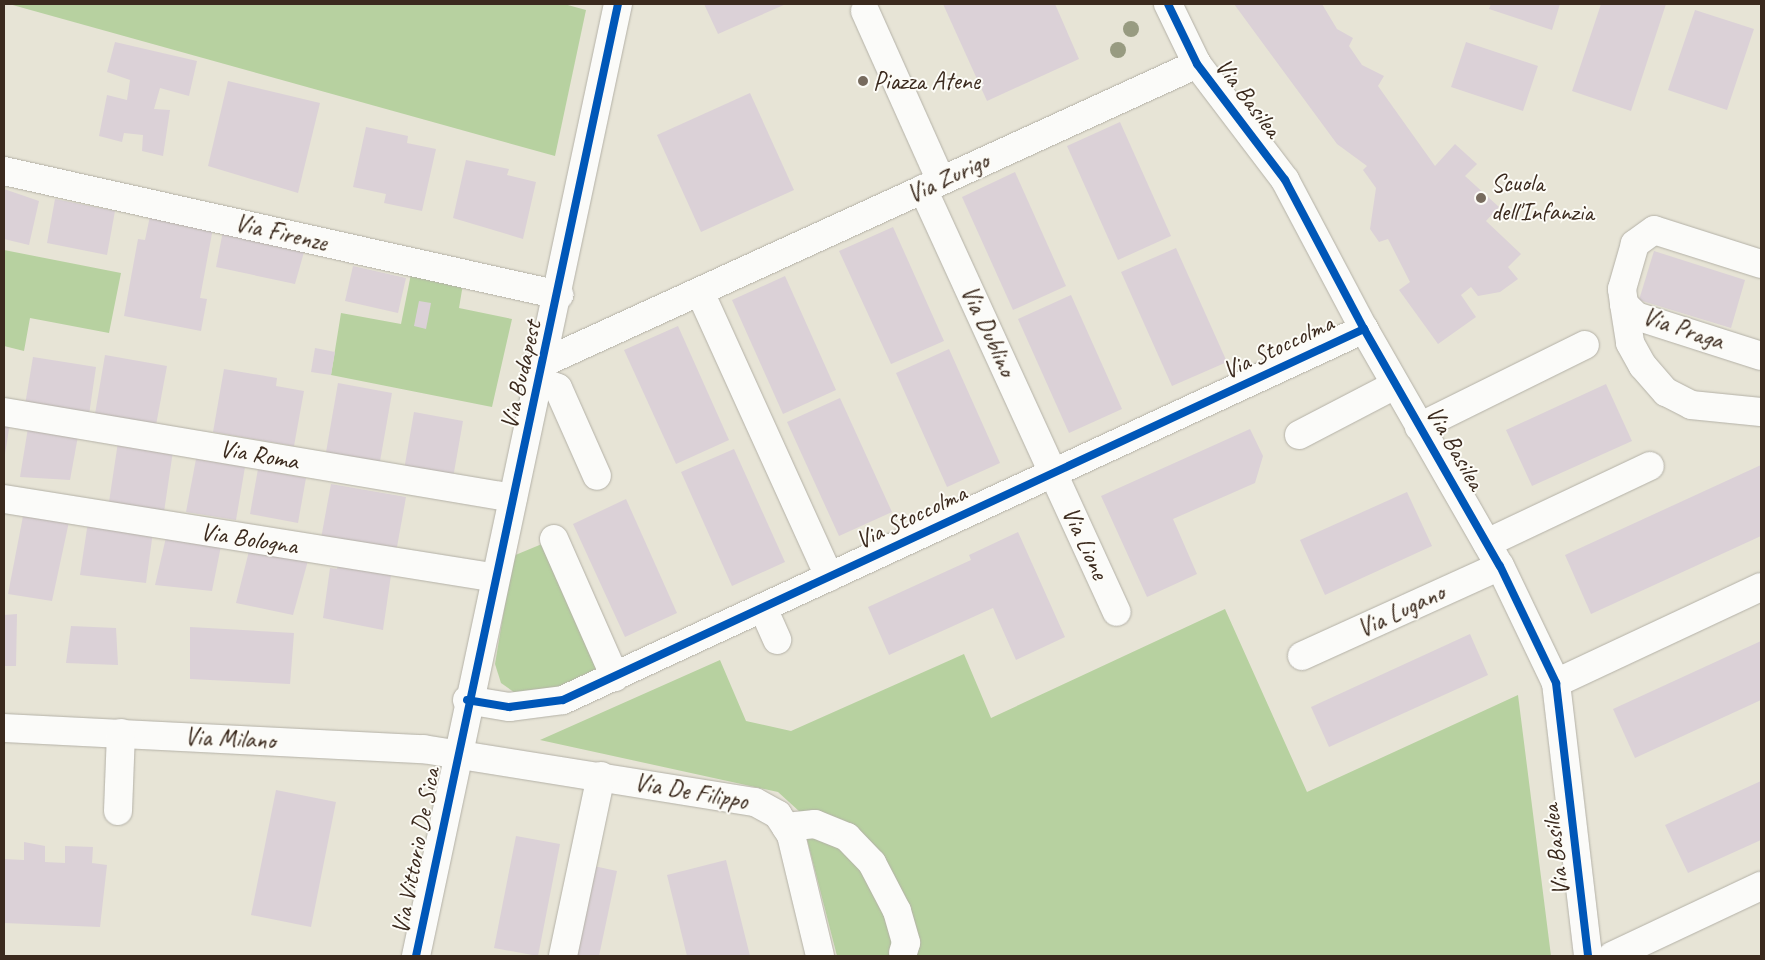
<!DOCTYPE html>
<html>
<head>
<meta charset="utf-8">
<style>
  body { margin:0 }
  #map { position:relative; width:1765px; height:960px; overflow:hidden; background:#e7e4d6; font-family:Caveat,sans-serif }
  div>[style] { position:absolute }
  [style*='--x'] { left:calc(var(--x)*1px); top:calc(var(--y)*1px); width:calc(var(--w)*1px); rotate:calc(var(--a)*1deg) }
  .green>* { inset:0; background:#b7d1a0 }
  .building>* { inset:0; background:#dbd1d7 }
  .roads { filter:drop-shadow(0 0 1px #b4b1a7) drop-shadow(0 0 1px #b4b1a7) }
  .minor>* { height:28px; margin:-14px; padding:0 14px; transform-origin:14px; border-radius:14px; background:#fbfbf9 }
  .cycleway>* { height:8px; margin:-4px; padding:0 4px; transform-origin:4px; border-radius:4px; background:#0057b8 }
  .trees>* { width:16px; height:16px; margin:-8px; border-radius:50%; background:#989b81 }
  .dots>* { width:14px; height:14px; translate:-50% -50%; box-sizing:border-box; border:2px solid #fdfcf7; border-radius:50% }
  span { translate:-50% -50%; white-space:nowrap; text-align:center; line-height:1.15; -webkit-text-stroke:4px #fdfcf7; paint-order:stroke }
  .poi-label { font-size:25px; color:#3b2a1e }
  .left { translate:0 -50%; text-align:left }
  .street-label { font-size:25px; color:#3b2a1e }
  .frame { position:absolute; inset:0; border:5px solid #3b2a1e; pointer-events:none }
</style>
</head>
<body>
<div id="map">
  <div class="green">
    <div style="clip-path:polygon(9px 4px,564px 4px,586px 10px,555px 156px)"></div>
    <div style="clip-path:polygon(4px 250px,121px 273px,109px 333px,30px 318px,24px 351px,4px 346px)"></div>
    <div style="clip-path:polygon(411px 274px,463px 284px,459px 308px,512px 319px,492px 407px,331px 375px,341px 313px,401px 324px)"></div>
    <div style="clip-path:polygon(554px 539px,609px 663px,545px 693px,518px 695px,501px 683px,495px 664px,513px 556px)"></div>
    <div style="clip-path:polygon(1225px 609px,1307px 792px,1518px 695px,1551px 956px,837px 956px,800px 812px,778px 792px,540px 740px,720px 660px,746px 721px,791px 731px,964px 654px,991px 718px)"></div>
  </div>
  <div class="building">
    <div style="clip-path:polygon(704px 4px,786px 4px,718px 34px)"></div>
    <div style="clip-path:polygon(943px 4px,1055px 4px,1079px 59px,987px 101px)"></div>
    <div style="clip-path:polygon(1234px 4px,1322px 4px,1337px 29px,1353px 38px,1349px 46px,1362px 65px,1384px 76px,1378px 86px,1435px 166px,1455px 144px,1477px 164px,1465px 176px,1499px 207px,1486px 221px,1521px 254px,1508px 267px,1518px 279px,1500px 292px,1478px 296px,1471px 287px,1461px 295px,1476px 317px,1438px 344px,1399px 290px,1410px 282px,1388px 239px,1379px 242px,1370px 229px,1376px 188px,1363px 170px,1367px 166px,1337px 144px)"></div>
    <div style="clip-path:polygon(1491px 4px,1560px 4px,1552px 30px,1489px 9px)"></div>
    <div style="clip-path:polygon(1601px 4px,1666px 4px,1631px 111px,1572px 91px)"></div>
    <div style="clip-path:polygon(1695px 10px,1754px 29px,1727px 110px,1668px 90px)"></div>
    <div style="clip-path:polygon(115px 42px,197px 61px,189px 96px,160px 88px,154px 109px,170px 110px,163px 156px,142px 151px,143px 135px,124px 133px,122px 142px,99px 136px,107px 95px,127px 100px,130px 80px,107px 72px)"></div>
    <div style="clip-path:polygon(1466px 42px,1538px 66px,1523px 111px,1451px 87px)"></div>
    <div style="clip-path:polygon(228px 81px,320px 103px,298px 193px,208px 166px)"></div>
    <div style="clip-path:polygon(750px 93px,794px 190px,701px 232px,657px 135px)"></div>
    <div style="clip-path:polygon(1120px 122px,1171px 236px,1118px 260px,1067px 146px)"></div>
    <div style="clip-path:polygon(366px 127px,408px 136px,407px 143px,436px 149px,422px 211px,384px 203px,386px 194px,353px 187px)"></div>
    <div style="clip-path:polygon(466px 160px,509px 169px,507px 175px,536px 182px,523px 239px,453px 218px)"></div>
    <div style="clip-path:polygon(1015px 172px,1066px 286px,1013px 310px,962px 197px)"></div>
    <div style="clip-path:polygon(4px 189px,39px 201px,29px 245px,4px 239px)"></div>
    <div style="clip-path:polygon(55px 199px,115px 211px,107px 255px,47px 243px)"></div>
    <div style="clip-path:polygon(150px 216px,213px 228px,200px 298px,207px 299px,201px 331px,124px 316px,138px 239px,145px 240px)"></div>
    <div style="clip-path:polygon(224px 226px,306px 245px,295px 284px,216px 267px)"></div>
    <div style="clip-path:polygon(893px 227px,944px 341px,891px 364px,839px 251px)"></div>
    <div style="clip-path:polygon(1176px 248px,1227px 362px,1172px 386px,1121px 272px)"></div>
    <div style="clip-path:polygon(1654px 251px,1745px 280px,1731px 328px,1639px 300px)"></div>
    <div style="clip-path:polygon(353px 266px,406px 278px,398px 313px,345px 301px)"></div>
    <div style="clip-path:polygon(785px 276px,836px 390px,783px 414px,732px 300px)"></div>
    <div style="clip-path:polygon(1071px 295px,1122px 409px,1069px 433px,1018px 319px)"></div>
    <div style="clip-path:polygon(419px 301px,431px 303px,426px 329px,414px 326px)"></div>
    <div style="clip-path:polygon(678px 326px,729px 440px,676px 464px,624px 350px)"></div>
    <div style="clip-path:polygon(315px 348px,335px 352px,331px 375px,311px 372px)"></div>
    <div style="clip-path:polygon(949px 349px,1000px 463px,947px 487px,896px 373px)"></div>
    <div style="clip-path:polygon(105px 355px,167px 366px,156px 425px,95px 414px)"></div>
    <div style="clip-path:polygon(33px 357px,96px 367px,89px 415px,25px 405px)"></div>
    <div style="clip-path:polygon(224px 369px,277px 378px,276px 386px,304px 391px,294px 446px,213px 432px)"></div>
    <div style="clip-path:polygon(338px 383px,392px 393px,379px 467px,325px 458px)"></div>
    <div style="clip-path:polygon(1606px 384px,1632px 441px,1532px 486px,1506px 430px)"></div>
    <div style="clip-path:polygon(840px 398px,892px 512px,839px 536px,787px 422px)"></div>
    <div style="clip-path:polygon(414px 412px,463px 421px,453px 478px,404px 470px)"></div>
    <div style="clip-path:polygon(4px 422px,10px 423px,5px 454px,4px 454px)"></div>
    <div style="clip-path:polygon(28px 428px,78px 436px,70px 480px,20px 477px)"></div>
    <div style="clip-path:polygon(1250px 429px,1263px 456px,1255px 483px,1173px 519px,1197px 574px,1147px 597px,1101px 496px)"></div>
    <div style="clip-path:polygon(118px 442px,173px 451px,164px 512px,109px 502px)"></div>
    <div style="clip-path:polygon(734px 449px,785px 562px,732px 586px,681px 472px)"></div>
    <div style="clip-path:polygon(196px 459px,245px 467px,236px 520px,186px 512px)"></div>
    <div style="clip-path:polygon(1761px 465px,1761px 536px,1591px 614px,1565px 555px)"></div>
    <div style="clip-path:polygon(258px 469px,306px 478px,298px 523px,250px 514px)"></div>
    <div style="clip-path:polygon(331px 484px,406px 497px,395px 558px,320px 544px)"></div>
    <div style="clip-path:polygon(1407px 492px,1432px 546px,1325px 595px,1300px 540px)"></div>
    <div style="clip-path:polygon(626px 499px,677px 613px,625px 637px,573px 524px)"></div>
    <div style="clip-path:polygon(24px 511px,70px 517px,52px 601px,8px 594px)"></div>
    <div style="clip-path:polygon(88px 522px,153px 532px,146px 583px,80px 575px)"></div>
    <div style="clip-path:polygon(1018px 532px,1065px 637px,1016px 660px,993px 608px,889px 655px,868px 607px,971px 560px,969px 555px)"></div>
    <div style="clip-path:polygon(167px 533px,222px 541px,212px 591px,155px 585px)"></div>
    <div style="clip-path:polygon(250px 547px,309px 557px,293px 615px,236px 603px)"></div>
    <div style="clip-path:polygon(338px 564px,391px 575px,383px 630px,323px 618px,330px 568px,337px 569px)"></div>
    <div style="clip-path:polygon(17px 614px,16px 666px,4px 666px,4px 615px)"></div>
    <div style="clip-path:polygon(71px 626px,116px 628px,118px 665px,66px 663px)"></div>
    <div style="clip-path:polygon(190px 627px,294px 633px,290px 684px,190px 679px)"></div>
    <div style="clip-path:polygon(1470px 634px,1488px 675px,1329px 747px,1311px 707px)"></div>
    <div style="clip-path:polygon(1761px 641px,1761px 700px,1635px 758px,1613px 709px)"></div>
    <div style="clip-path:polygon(1761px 781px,1761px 840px,1688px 873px,1665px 825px)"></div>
    <div style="clip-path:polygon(276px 790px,336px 802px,311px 927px,251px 915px)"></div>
    <div style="clip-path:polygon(516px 836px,560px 844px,538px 956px,494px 948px)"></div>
    <div style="clip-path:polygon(24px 842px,45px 846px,45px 862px,65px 863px,65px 846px,93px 847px,92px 863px,107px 865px,100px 927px,4px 923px,4px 859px,24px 860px)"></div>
    <div style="clip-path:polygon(726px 860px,750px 956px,687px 956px,667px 875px)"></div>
    <div style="clip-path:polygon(589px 865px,617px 871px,599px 956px,571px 956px)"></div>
  </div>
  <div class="roads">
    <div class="minor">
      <div style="--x:1168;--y:4;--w:67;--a:64.2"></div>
      <div style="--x:1197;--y:64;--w:146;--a:52.8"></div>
      <div style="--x:1285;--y:180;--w:169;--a:62.1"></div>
      <div style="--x:1364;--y:329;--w:273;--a:60.2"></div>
      <div style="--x:1500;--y:566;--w:130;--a:64.4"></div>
      <div style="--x:1556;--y:683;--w:275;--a:83.3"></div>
      <div style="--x:865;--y:11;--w:186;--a:65.9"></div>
      <div style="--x:4;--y:171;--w:569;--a:12.59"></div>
      <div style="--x:923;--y:189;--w:465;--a:65.4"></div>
      <div style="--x:1761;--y:264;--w:112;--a:-162.4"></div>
      <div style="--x:1654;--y:230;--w:24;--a:144"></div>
      <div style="--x:1635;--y:244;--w:47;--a:106.1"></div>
      <div style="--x:1622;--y:289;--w:15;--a:82"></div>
      <div style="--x:1624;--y:304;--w:17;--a:45"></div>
      <div style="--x:1636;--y:316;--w:131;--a:17.7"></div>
      <div style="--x:700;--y:292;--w:313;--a:65.6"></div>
      <div style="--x:1624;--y:304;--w:39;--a:81"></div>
      <div style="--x:1630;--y:343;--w:26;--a:61"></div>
      <div style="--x:1643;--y:366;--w:35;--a:49"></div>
      <div style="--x:1666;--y:392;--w:28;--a:27"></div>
      <div style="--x:1691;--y:405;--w:70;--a:5.7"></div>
      <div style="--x:545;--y:362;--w:717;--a:-24.56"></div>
      <div style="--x:540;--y:381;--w:19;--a:21"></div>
      <div style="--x:558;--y:388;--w:96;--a:66.1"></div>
      <div style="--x:4;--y:412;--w:516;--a:9.59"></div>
      <div style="--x:1419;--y:427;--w:185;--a:-26.3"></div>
      <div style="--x:1299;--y:435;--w:108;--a:-27.5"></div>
      <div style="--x:4;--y:499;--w:497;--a:9.1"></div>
      <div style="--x:554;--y:539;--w:151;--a:66.2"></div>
      <div style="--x:1487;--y:543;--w:180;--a:-25.3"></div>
      <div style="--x:763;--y:608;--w:35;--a:66"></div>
      <div style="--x:1302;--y:656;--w:217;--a:-24.4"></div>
      <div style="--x:1556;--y:683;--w:226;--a:-25.1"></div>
      <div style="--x:467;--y:700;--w:43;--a:9.5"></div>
      <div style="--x:509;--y:707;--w:54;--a:-7.4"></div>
      <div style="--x:563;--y:700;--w:883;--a:-24.85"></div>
      <div style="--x:4;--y:728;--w:420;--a:2.9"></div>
      <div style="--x:423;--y:749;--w:336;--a:9.1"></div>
      <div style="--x:755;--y:802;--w:26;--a:29"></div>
      <div style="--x:778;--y:815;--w:24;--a:57"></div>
      <div style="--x:791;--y:835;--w:124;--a:76.5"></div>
      <div style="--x:118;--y:811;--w:78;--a:-87.8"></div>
      <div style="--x:786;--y:827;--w:29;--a:-6"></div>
      <div style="--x:815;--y:824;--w:35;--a:22"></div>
      <div style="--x:847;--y:837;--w:36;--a:46"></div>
      <div style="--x:872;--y:863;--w:54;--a:62.5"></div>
      <div style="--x:897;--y:911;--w:33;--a:74"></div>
      <div style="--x:906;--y:943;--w:10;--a:107"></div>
      <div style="--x:416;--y:956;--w:973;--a:-78.02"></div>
      <div style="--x:563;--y:956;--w:184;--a:-78.1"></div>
      <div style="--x:1612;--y:956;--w:165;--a:-25.2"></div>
    </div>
  </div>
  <div class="cycleway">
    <div style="--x:1168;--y:4;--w:67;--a:64.2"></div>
    <div style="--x:1197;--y:64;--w:146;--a:52.8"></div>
    <div style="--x:1285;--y:180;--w:169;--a:62.1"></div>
    <div style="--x:1364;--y:329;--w:273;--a:60.2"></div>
    <div style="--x:1500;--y:566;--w:130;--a:64.4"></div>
    <div style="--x:1556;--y:683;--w:275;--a:83.3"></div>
    <div style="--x:467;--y:700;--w:43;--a:9.5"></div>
    <div style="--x:509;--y:707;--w:54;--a:-7.4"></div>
    <div style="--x:563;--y:700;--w:883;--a:-24.85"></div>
    <div style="--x:416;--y:956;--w:973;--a:-78.02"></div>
  </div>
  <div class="trees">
    <div style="left:1131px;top:29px"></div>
    <div style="left:1118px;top:50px"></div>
  </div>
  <div class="dots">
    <div style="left:863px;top:81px;background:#776b5e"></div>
    <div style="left:1481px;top:198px;background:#776b5e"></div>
  </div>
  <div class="poi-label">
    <span class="left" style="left:873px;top:81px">Piazza Atene</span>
    <span class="left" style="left:1491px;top:198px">Scuola<br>dell'Infanzia</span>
  </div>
  <div class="street-label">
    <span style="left:1248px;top:98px;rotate:53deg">Via Basilea</span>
    <span style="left:948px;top:178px;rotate:-25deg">Via Zurigo</span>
    <span style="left:281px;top:233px;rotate:13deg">Via Firenze</span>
    <span style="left:1683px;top:329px;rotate:19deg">Via Praga</span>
    <span style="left:988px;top:331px;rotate:65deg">Via Dublino</span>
    <span style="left:1278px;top:347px;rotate:-25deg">Via Stoccolma</span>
    <span style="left:521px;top:375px;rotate:-77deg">Via Budapest</span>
    <span style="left:1455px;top:448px;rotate:60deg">Via Basilea</span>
    <span style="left:259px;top:455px;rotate:10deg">Via Roma</span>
    <span style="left:911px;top:517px;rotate:-25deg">Via Stoccolma</span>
    <span style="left:249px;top:539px;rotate:9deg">Via Bologna</span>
    <span style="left:1085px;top:543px;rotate:65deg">Via Lione</span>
    <span style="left:1401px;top:611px;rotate:-25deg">Via Lugano</span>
    <span style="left:230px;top:739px;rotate:3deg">Via Milano</span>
    <span style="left:691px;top:792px;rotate:10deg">Via De Filippo</span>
    <span style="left:1556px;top:850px;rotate:-97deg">Via Basilea</span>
    <span style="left:416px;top:851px;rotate:-79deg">Via Vittorio De Sica</span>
  </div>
  <div class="frame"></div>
</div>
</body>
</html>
